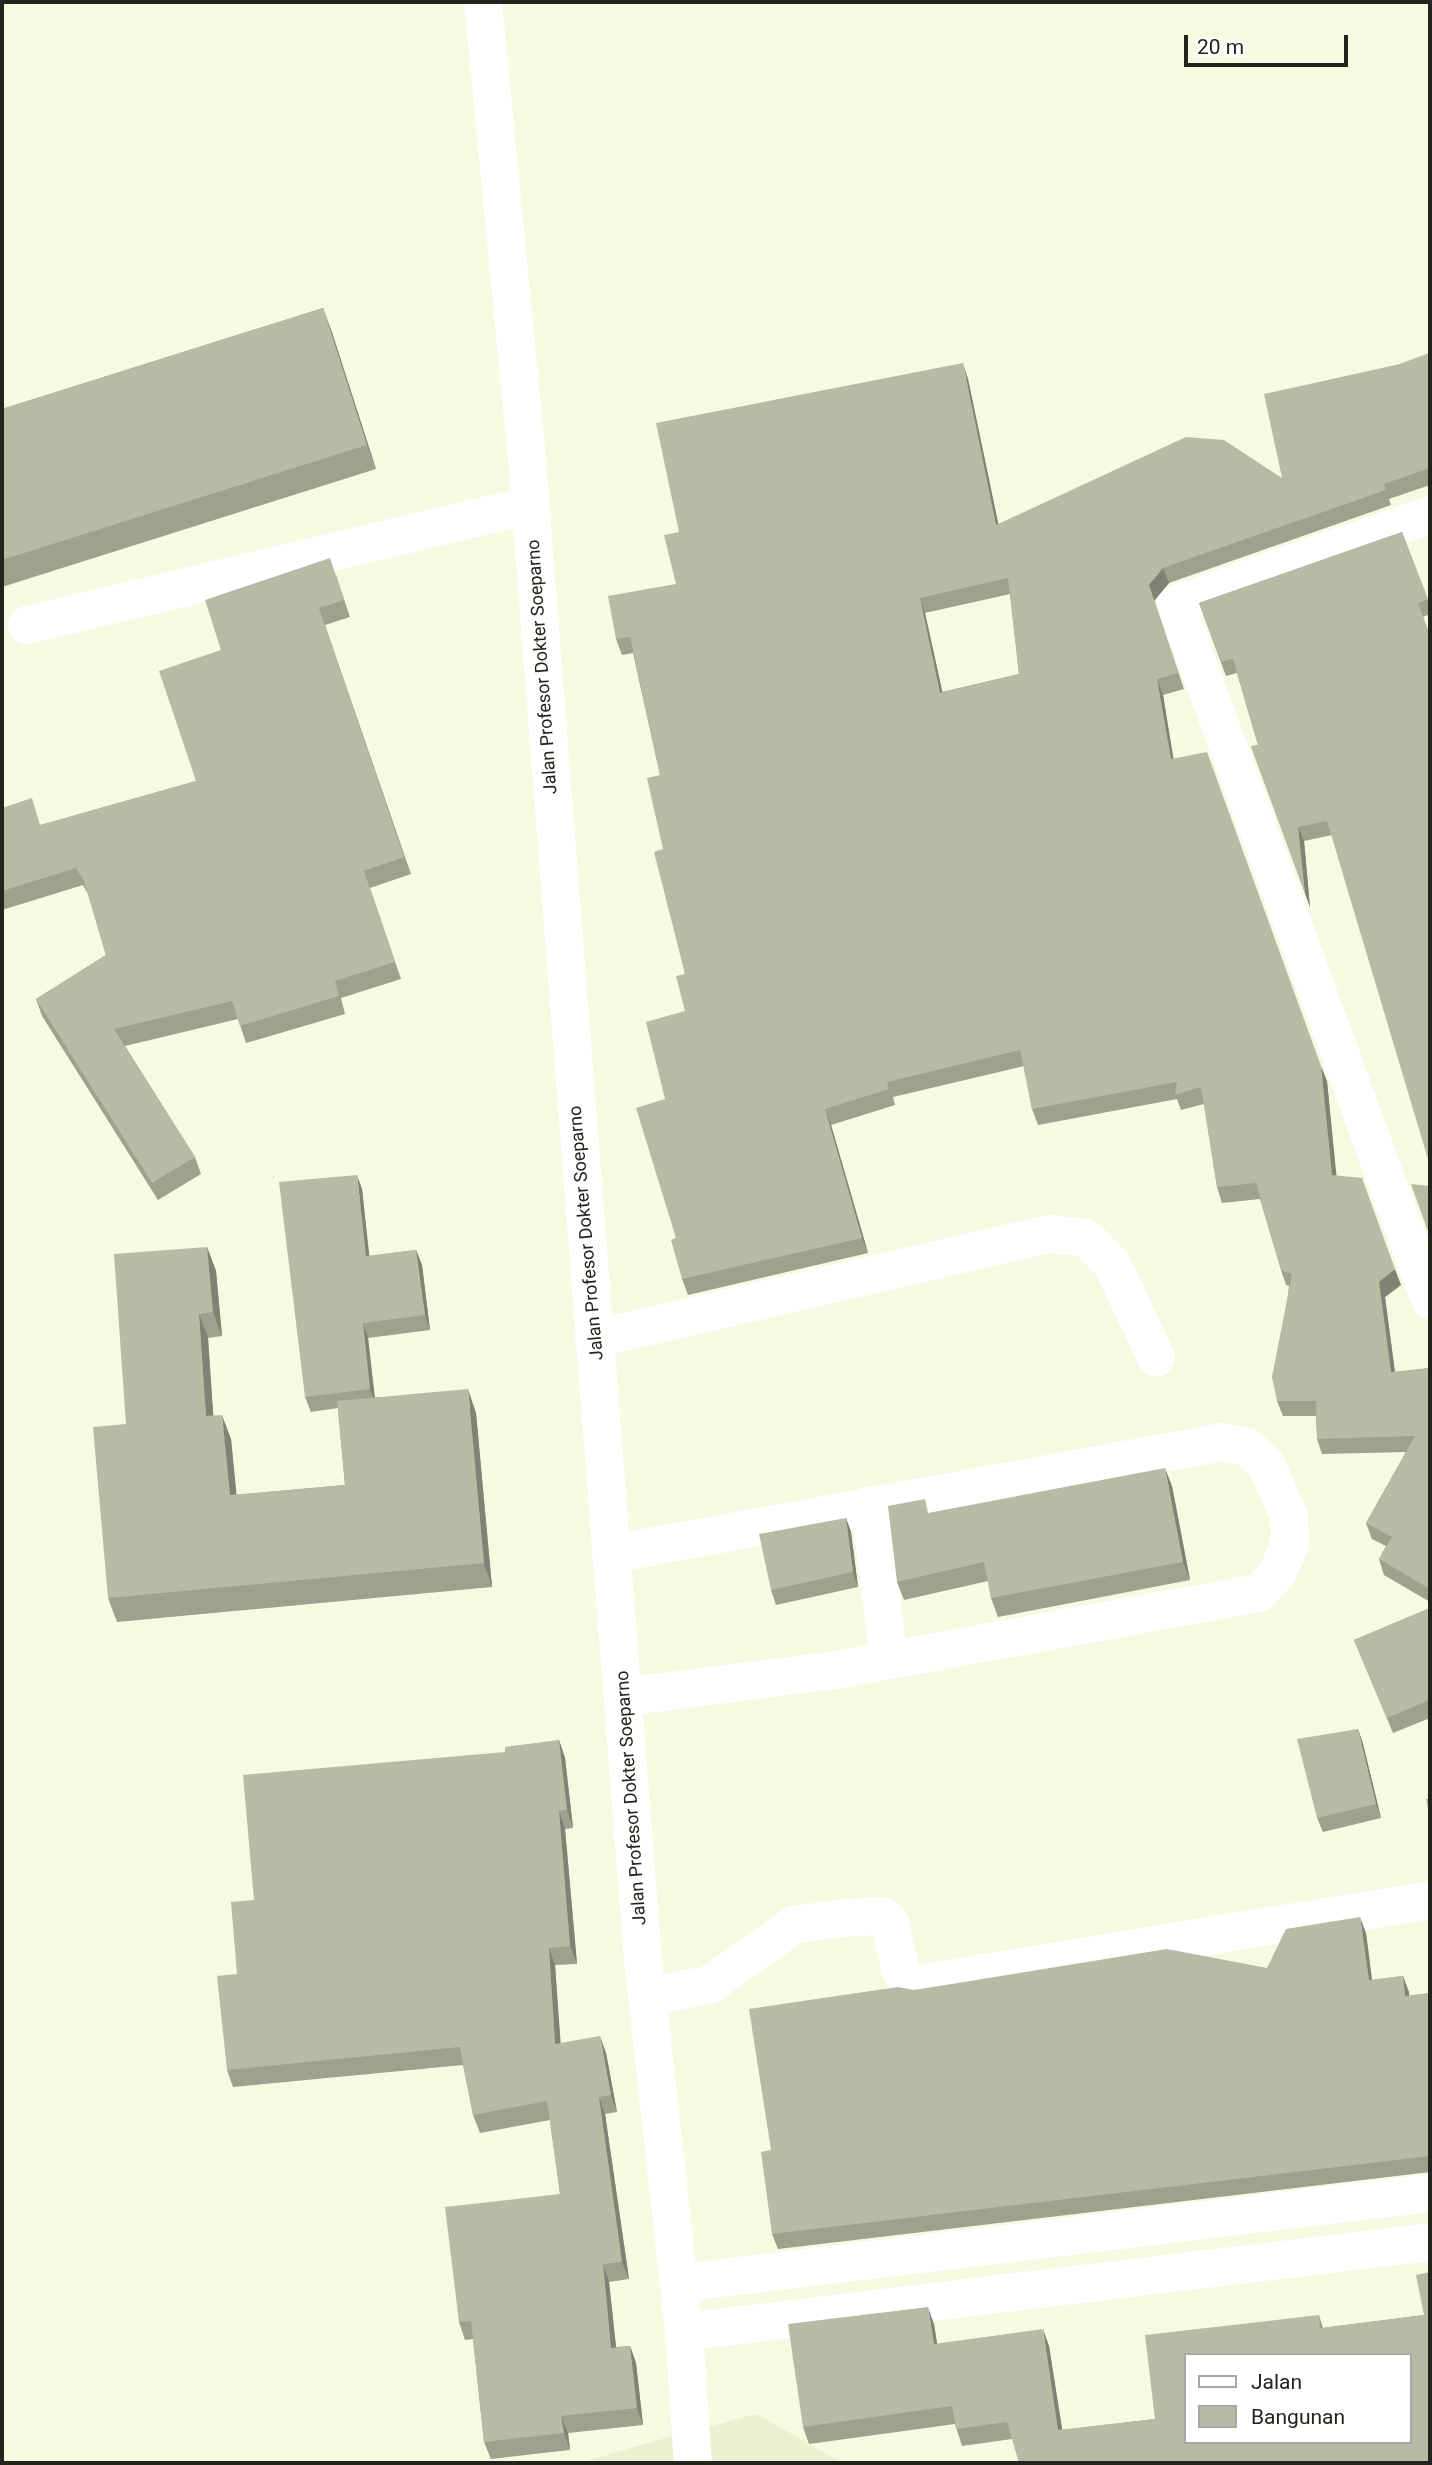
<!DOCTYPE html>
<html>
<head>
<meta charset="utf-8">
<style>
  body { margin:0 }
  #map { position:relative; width:1432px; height:2465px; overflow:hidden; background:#f5fae1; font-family:Roboto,sans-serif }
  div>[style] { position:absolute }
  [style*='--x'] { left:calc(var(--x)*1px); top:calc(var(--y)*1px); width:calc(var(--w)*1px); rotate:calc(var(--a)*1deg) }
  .built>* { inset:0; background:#eaf0d0 }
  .minor>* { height:38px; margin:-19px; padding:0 19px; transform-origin:19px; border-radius:19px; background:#fff }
  .wall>* { inset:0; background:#9da18d }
  .shaded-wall>* { inset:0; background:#808373 }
  .building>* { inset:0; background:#b7bba4 }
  span { translate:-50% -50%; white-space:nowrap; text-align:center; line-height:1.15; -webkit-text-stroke:6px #fff; paint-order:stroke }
  .street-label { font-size:18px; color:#23241c }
  .frame { position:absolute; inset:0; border:4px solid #23241c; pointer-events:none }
  .legend { position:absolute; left:1184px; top:2353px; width:228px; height:91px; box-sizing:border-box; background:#fff; border:2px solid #a7a7a4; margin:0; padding:9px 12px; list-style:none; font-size:21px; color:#23241c }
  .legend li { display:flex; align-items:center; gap:14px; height:35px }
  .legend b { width:35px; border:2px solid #a7a7a4 }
  .scale { position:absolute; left:1184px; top:35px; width:164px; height:32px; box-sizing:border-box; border:4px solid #23241c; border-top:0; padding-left:9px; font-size:21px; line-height:24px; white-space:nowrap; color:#23241c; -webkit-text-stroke:5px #fff; paint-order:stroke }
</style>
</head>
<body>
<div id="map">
  <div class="built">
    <div style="clip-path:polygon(757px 2414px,842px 2463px,579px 2463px,669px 2437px)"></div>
  </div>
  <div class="minor">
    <div style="--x:483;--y:2;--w:447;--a:84.5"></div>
    <div style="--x:526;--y:447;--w:1518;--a:85.58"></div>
    <div style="--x:643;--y:1960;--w:374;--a:83.7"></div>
    <div style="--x:684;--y:2332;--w:131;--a:86.1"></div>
    <div style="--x:1430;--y:515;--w:269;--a:160.7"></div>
    <div style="--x:1176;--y:604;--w:741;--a:69.95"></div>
    <div style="--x:27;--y:625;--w:517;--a:-13.42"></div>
    <div style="--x:594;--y:1339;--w:467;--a:-13"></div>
    <div style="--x:1049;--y:1234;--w:37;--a:6"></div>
    <div style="--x:1086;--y:1238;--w:37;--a:45"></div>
    <div style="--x:1112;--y:1264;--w:103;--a:64.7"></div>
    <div style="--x:870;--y:1505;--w:156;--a:83"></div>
    <div style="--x:611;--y:1554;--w:622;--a:-10.37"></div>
    <div style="--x:1223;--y:1442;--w:25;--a:12"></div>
    <div style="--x:1247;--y:1447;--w:25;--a:42"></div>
    <div style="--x:1266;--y:1464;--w:57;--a:66.1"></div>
    <div style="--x:1289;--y:1516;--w:27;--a:88"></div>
    <div style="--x:1290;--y:1543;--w:34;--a:113"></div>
    <div style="--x:1277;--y:1574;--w:26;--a:133"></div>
    <div style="--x:1259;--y:1593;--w:431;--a:169.7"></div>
    <div style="--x:835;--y:1670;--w:214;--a:172.7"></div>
    <div style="--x:648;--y:1996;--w:62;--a:-10.2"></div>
    <div style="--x:709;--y:1985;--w:104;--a:-35.2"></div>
    <div style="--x:794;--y:1925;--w:49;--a:-8.3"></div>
    <div style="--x:842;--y:1918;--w:41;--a:-2.8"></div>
    <div style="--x:883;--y:1916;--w:10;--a:45"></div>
    <div style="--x:890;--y:1923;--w:46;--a:77.5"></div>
    <div style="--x:900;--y:1968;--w:13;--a:63"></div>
    <div style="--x:906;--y:1980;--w:11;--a:22"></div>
    <div style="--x:916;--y:1984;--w:521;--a:-9.28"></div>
    <div style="--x:679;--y:2283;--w:756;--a:-6.83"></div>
    <div style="--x:684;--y:2332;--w:751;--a:-6.88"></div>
  </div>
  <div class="wall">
    <div style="clip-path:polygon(323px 308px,376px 469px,2px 587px,2px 409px)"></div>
    <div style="clip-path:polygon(evenodd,1430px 353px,1430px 485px,1389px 499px,1391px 505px,1169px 583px,1154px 601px,1184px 689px,1163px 695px,1173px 758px,1327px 1081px,1336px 1176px,1401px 1285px,1385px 1297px,1395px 1372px,1430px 1368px,1430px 1602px,1384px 1575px,1379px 1559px,1386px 1546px,1372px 1539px,1366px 1523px,1406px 1452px,1322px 1454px,1317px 1439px,1316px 1416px,1283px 1416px,1277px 1401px,1289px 1286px,1286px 1285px,1281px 1270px,1260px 1199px,1222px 1203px,1217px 1187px,1204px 1104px,1181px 1110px,1177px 1099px,1038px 1125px,1032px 1109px,1024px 1066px,893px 1097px,895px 1105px,831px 1125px,868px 1253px,688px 1295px,682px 1279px,676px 1238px,665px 1099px,685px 1011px,685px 974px,663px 849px,660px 775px,633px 653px,622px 655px,616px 639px,676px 584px,679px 532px,968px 379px,998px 524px,1282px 478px,1400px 364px,1430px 353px,1010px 594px,1019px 674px,942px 692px,925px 613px,1010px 594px)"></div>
    <div style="clip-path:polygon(1402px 532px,1430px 606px,1430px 614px,1423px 617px,1332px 835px,1304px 841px,1310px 907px,1251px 746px,1258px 745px,1237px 673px,1226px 676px,1199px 603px)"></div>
    <div style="clip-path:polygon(336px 575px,350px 617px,325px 625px,411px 874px,370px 888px,401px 979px,341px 998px,345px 1014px,246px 1043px,238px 1019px,125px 1046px,195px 1157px,201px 1174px,158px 1200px,42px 1016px,36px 999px,106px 955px,88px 894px,83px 885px,2px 910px,2px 808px,41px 825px,196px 781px)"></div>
    <div style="clip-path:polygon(362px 1189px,369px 1256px,416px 1250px,422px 1265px,430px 1330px,368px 1338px,375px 1397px,476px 1413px,492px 1587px,117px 1622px,108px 1598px,126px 1424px,207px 1247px,216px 1271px,222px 1336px,208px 1338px,213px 1416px,231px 1439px,236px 1495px,345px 1485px,338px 1408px,311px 1412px,305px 1397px)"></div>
    <div style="clip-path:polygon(1172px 1486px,1190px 1580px,998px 1617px,991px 1598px,988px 1581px,904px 1600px,897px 1582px,930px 1513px)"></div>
    <div style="clip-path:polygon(846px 1518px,851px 1532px,858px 1587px,776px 1605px,771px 1590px)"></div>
    <div style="clip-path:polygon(1430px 1608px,1430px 1718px,1393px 1733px,1354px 1640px)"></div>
    <div style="clip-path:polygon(1358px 1729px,1363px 1744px,1381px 1818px,1323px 1832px,1317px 1818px)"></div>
    <div style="clip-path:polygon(559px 1740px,565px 1758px,573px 1828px,565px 1829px,577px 1964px,555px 1965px,560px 2043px,606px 2053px,617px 2112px,605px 2114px,629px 2279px,609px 2282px,616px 2347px,630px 2346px,636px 2363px,643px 2425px,568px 2433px,570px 2450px,491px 2459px,484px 2442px,473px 2339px,465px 2340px,459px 2322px,560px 2194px,550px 2120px,480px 2133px,473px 2115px,463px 2065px,233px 2087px,227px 2070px,237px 1974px,254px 1900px,505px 1752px)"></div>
    <div style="clip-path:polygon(1366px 1933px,1372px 1980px,1403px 1976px,1409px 1996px,1430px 1993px,1430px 2172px,778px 2249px,772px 2234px,771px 2150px,914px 1990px,1267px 1968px)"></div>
    <div style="clip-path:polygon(1430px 2272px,1430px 2463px,1012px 2439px,962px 2446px,955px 2424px,809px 2444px,803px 2427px,934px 2324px,937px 2344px,1049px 2346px,1062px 2430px,1155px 2419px,1319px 2315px,1323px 2328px,1424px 2315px)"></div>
  </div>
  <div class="shaded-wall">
    <div style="clip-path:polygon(323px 308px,332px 332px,376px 469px,367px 445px)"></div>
    <div style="clip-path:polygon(963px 363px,968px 379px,1002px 541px,996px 525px)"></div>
    <div style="clip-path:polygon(1163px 568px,1169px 583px,1154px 601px,1184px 689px,1149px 585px)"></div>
    <div style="clip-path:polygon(920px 598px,925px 613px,946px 708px,940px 693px)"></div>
    <div style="clip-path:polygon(1157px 679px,1163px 695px,1176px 774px,1171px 759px)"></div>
    <div style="clip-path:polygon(1298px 827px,1304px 841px,1310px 907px,1305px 893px)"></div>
    <div style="clip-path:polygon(1321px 1066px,1327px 1081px,1338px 1191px,1332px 1175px)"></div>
    <div style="clip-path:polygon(825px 1109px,831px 1125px,868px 1253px,862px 1238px)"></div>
    <div style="clip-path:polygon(357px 1175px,362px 1189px,371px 1271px,366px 1256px)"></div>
    <div style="clip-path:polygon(207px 1247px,216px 1271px,222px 1336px,213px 1312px)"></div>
    <div style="clip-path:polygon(416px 1250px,422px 1265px,430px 1330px,425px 1315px)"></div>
    <div style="clip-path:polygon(1395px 1269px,1401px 1285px,1385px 1297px,1397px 1388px,1391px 1372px,1379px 1282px)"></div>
    <div style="clip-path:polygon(199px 1314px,208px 1338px,215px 1440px,206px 1416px)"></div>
    <div style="clip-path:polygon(363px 1323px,368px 1338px,375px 1403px,370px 1389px)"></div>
    <div style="clip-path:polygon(468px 1389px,476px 1413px,492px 1587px,484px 1563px)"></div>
    <div style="clip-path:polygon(222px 1415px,231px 1439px,239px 1519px,230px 1495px)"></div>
    <div style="clip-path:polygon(1165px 1468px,1172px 1486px,1190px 1580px,1183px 1562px)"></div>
    <div style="clip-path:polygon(846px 1518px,851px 1532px,858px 1587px,853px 1572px)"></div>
    <div style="clip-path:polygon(1358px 1729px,1363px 1744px,1381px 1818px,1376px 1804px)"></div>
    <div style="clip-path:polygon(559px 1740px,565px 1758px,573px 1828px,567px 1810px)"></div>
    <div style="clip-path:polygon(559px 1811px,565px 1829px,577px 1964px,570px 1946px)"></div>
    <div style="clip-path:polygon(1360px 1917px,1366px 1933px,1374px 1996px,1369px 1980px)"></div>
    <div style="clip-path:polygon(549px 1948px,555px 1965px,562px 2061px,555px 2044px)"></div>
    <div style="clip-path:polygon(1403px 1976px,1409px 1992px,1411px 2012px,1405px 1996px)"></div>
    <div style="clip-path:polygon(600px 2036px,606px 2053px,617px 2112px,611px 2095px)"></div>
    <div style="clip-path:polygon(599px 2097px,605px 2114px,629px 2279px,622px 2262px)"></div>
    <div style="clip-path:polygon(603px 2264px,609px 2282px,618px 2365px,611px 2348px)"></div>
    <div style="clip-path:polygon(928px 2307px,934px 2324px,940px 2362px,934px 2344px)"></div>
    <div style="clip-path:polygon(1043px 2329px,1049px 2346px,1065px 2447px,1058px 2430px)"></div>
    <div style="clip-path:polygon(630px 2346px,636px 2363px,643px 2425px,637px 2408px)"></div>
    <div style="clip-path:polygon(561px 2416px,568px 2433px,570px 2450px,564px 2433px)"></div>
  </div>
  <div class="building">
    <div style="clip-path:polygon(323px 308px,367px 445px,2px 560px,2px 409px)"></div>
    <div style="clip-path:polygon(evenodd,1430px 353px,1430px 468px,1384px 484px,1386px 490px,1163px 568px,1149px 585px,1178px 673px,1157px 679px,1171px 759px,1207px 752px,1321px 1066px,1332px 1175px,1362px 1178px,1395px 1269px,1379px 1282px,1391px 1372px,1430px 1368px,1430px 1589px,1379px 1559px,1392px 1537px,1366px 1523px,1415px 1436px,1317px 1439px,1316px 1401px,1277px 1401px,1272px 1377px,1292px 1274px,1281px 1270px,1256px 1183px,1217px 1187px,1201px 1087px,1175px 1095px,1177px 1082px,1032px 1109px,1020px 1050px,887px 1082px,889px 1089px,825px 1109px,862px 1238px,682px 1279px,671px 1240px,676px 1238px,636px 1108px,665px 1099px,646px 1022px,685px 1011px,676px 976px,685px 974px,654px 852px,663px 849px,647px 778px,660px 775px,630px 637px,616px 639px,608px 596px,676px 584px,664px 535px,679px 532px,656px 423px,963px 363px,996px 525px,1186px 437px,1224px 440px,1282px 478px,1264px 394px,1400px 364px,1430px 353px,1008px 578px,1019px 674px,940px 693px,920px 598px,1008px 578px)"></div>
    <div style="clip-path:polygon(1402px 532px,1428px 599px,1418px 603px,1430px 635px,1430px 1166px,1327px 821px,1298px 827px,1305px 893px,1251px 746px,1258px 745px,1233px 659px,1221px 662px,1199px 603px)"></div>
    <div style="clip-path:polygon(330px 558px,344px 600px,319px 608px,404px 857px,364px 871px,395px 962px,335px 981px,339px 996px,240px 1026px,232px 1001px,114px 1029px,195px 1157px,152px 1183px,36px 999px,106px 955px,84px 881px,76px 868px,2px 891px,2px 808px,32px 798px,40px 825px,196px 781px,159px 671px,221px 650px,205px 600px)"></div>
    <div style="clip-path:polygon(357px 1175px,366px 1256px,416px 1250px,425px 1315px,363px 1323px,370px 1389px,305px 1397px,279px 1182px)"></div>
    <div style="clip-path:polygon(1411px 1184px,1430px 1186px,1430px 1237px)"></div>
    <div style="clip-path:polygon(207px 1247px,213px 1312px,199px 1314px,206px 1416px,222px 1415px,230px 1495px,345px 1485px,337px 1401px,468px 1389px,484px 1563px,108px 1598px,93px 1427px,126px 1424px,114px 1254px)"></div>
    <div style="clip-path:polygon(1165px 1468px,1183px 1562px,991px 1598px,984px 1562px,897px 1582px,888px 1506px,925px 1499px,928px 1513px)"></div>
    <div style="clip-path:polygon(846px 1518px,853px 1572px,771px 1590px,759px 1534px)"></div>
    <div style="clip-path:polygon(1430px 1608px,1430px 1700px,1387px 1718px,1354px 1640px)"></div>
    <div style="clip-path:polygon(1358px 1729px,1376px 1804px,1317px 1818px,1297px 1739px)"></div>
    <div style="clip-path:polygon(559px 1740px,567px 1810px,559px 1811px,570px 1946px,549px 1948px,555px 2044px,600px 2036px,611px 2095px,599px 2097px,622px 2262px,603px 2264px,611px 2348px,630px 2346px,637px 2408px,561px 2416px,564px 2433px,484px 2442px,471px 2321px,459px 2322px,445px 2207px,560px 2194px,547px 2101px,473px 2115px,460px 2047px,227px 2070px,217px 1976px,237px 1974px,231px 1902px,254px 1900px,243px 1775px,505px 1752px,505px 1747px)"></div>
    <div style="clip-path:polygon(1430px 1798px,1430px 1818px,1426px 1799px)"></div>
    <div style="clip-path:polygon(1360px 1917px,1369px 1980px,1403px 1976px,1405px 1996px,1430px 1993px,1430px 2156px,772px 2234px,761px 2152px,771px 2150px,749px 2009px,898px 1987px,914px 1990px,1167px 1949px,1267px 1968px,1286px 1929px)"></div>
    <div style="clip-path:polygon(evenodd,1430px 2272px,1430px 2463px,1019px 2463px,1007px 2422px,956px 2429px,952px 2406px,803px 2427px,788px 2324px,928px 2307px,934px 2344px,1043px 2329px,1058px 2430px,1155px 2419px,1145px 2335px,1319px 2315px,1320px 2328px,1424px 2315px,1416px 2275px,1430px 2272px,1185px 2355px,1409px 2355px,1409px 2442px,1185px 2442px,1185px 2355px)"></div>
  </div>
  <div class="street-label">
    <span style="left:542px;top:667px;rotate:-94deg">Jalan Profesor Dokter Soeparno</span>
    <span style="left:586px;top:1233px;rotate:-95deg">Jalan Profesor Dokter Soeparno</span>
    <span style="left:631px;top:1798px;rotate:-94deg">Jalan Profesor Dokter Soeparno</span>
  </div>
  <div class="frame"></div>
  <ul class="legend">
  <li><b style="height:9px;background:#fff"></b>Jalan</li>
  <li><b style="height:19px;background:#b7bba4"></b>Bangunan</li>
  </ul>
  <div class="scale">20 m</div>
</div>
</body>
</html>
